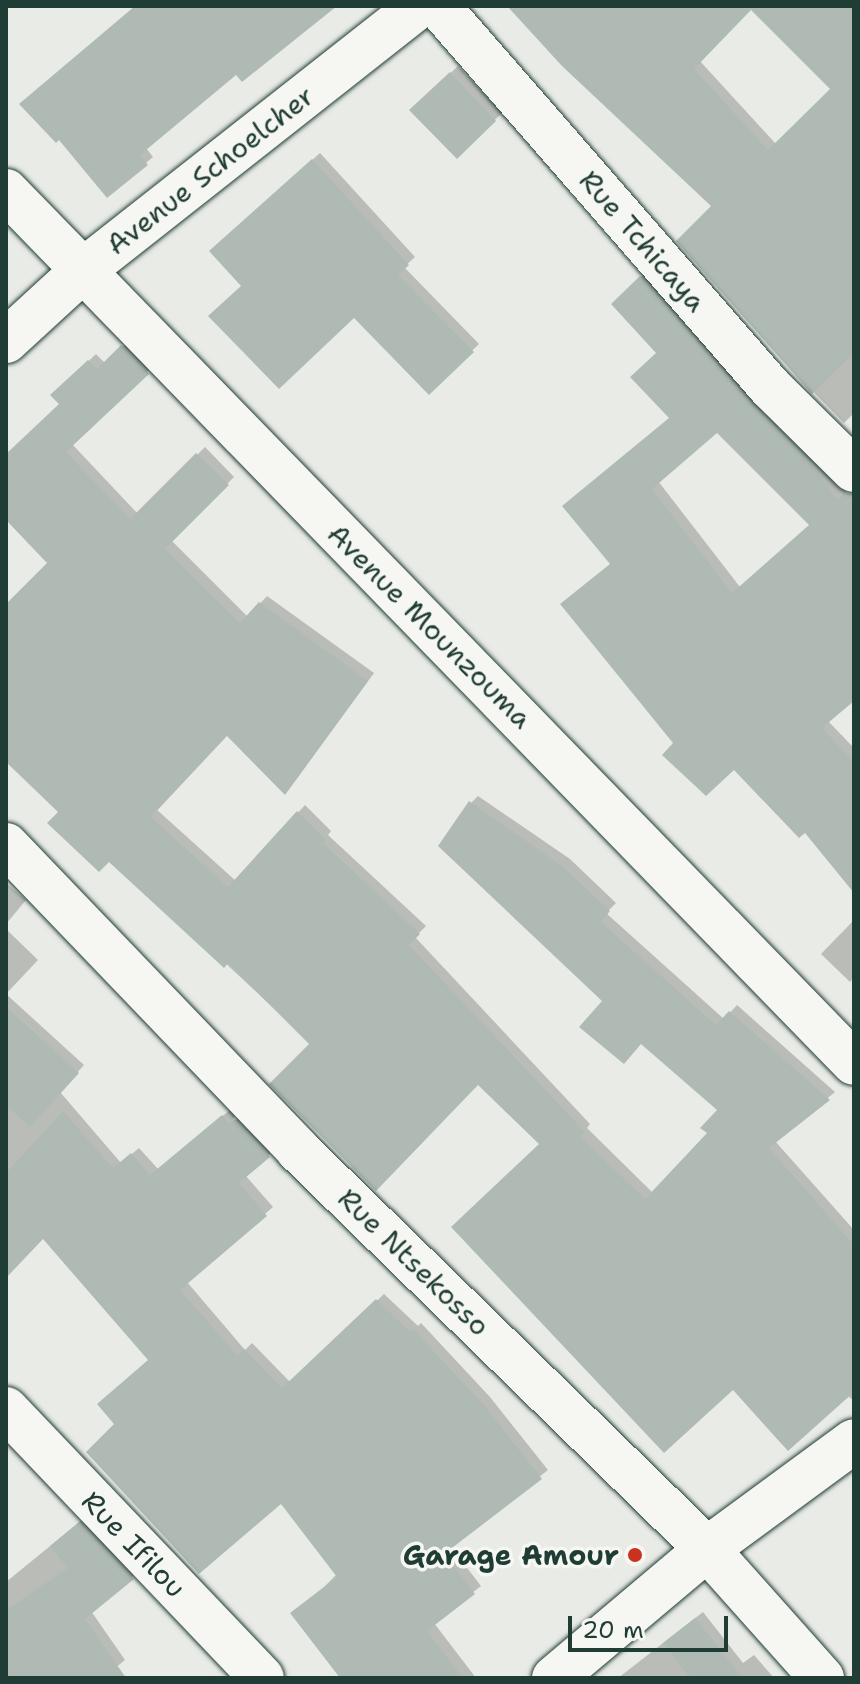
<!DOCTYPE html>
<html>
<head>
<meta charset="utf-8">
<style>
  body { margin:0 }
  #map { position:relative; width:860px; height:1684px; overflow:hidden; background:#e9ebe7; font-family:"Shantell Sans",sans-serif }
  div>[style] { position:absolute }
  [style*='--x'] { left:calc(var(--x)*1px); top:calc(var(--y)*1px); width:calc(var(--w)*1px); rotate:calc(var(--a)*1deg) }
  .shadow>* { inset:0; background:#0003 }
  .building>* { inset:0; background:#b0bab5 }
  .roads { filter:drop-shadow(0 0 2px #1f3d34) drop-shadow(0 0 2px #1f3d34) }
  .minor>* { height:44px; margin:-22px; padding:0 22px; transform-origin:22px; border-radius:22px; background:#f6f6f2 }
  .dots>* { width:22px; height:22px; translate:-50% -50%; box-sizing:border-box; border:4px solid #f6f6f2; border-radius:50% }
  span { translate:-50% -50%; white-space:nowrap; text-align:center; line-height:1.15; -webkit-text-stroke:7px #f6f6f2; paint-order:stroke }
  .street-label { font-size:28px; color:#1f3d34 }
  .poi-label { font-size:28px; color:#1f3d34; font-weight:700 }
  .right { translate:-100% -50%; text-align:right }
  .frame { position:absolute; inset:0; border:8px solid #1f3d34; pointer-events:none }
  .scale { position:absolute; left:568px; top:1616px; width:160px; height:36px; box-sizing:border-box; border:4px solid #1f3d34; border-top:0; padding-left:10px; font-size:24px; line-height:28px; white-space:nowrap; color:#1f3d34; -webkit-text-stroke:6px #f6f6f2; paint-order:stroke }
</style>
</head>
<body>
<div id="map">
  <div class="shadow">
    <div style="clip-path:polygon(137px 6px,331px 6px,237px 72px,146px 148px,153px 157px,107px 196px)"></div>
    <div style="clip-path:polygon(evenodd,510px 6px,854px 8px,854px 413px,844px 423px,790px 368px,714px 206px,510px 6px,751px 7px,833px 89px,776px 144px,699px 60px,751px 7px)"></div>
    <div style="clip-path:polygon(458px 66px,502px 113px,457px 156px,412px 110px)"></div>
    <div style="clip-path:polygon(320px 153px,415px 257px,404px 267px,479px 344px,429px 392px,354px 315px,244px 286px,218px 244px)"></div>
    <div style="clip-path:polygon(evenodd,648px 270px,854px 501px,854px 698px,828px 721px,854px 748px,854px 890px,805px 830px,734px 767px,676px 743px,612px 563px,671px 417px,658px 353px,614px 304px,648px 270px,718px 430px,811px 524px,740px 587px,658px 481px,718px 430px)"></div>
    <div style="clip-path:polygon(130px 340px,154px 365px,72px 444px,138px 514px,205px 447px,234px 477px,171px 540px,248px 617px,267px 596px,374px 673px,292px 785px,227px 734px,156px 809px,236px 881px,305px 805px,331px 831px,328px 835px,426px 926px,415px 937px,590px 1124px,587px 1128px,653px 1193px,709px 1133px,720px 1109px,605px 1001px,471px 803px,478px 796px,570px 859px,616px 903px,606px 913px,724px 1019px,737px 1005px,835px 1092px,775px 1141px,854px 1230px,854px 1401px,541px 1144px,478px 1083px,312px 1044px,6px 758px,6px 607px,50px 563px,6px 517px,6px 457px,61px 404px,53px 395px,96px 354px,105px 363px)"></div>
    <div style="clip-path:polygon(6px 883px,26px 900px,6px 924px)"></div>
    <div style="clip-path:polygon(854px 920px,854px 977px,850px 982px,821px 954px)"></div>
    <div style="clip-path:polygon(6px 929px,38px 960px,6px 994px)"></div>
    <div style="clip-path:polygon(6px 994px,84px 1065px,60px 1092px,121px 1163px,139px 1148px,158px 1169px,230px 1110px,235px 1116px,228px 1128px,242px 1114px,276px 1149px,245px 1175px,273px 1207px,187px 1282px,245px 1350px,252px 1343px,291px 1383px,384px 1294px,418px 1326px,421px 1323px,490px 1397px,548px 1470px,451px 1547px,481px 1586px,434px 1623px,476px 1678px,351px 1678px,295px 1616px,392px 1519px,281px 1501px,116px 1424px,151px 1359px,43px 1236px,6px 1275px)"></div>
    <div style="clip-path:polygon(87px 1516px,139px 1571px,91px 1611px,125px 1660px,103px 1678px,6px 1678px,6px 1582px)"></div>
    <div style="clip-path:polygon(703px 1612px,743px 1663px,754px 1655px,774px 1678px,618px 1678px)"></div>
  </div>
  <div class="building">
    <div style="clip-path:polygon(135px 6px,337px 6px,242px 82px,236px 75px,140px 155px,148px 165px,107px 198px,59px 140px,56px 143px,19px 104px)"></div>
    <div style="clip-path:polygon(evenodd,507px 6px,854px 6px,854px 353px,812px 394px,676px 241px,711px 206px,562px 66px,507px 6px,751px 10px,830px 89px,768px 150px,694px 69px,751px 10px)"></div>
    <div style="clip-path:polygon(450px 72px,496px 121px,457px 159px,409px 110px)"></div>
    <div style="clip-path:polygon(312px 159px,409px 265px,398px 275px,474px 352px,429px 395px,354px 318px,279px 389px,208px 316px,241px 286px,209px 251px)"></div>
    <div style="clip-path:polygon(evenodd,640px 276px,751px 404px,809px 461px,837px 499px,845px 493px,854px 494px,854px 701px,822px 728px,854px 762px,854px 893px,805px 833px,799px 838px,734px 770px,706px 796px,662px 755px,673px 743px,560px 604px,610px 564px,562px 506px,669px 418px,630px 377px,656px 353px,611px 304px,640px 276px,717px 433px,809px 525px,732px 593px,652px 489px,717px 433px)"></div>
    <div style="clip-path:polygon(121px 345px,149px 374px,66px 452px,130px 519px,196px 453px,229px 485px,165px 549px,240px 623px,259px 602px,368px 681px,285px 795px,227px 736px,151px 817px,228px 887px,297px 811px,326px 840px,323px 843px,420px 934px,409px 945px,585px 1132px,581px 1137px,645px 1199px,707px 1133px,700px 1128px,717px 1110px,641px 1044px,624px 1064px,579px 1027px,602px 1001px,438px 846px,469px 801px,562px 866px,610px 911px,601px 922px,716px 1025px,729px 1011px,830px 1100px,769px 1148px,854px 1245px,854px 1392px,788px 1451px,733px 1390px,664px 1453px,451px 1227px,539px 1144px,478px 1085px,376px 1191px,269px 1084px,309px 1044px,228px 963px,224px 968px,109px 862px,99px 872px,47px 823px,58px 812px,6px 762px,6px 604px,47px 563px,6px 520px,6px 454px,59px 404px,50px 395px,88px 360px,97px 369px)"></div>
    <div style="clip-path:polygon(6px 1007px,79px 1073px,30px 1127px,6px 1105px)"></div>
    <div style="clip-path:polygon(63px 1111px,113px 1168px,131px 1153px,150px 1175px,222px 1115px,229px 1124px,234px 1119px,270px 1157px,239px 1183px,267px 1216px,180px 1290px,237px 1355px,244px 1349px,282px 1388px,376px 1299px,410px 1332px,413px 1329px,483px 1404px,542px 1479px,444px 1554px,475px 1594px,427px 1631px,463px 1678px,340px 1678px,290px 1613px,337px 1577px,281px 1504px,199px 1574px,86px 1452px,114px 1424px,97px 1404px,148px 1360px,43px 1239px,6px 1278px,6px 1173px)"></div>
    <div style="clip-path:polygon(79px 1522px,134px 1579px,85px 1619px,126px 1678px,6px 1678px,6px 1610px,68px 1568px,50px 1546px)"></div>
    <div style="clip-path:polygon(695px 1618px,743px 1678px,690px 1678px,663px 1643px)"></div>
  </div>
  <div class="roads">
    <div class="minor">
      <div style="--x:438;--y:6;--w:505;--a:48.93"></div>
      <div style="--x:770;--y:387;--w:118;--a:44.7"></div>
      <div style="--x:6;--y:191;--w:1216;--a:45.8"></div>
      <div style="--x:6;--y:341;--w:102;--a:-42.6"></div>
      <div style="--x:81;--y:272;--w:430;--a:-38.2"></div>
      <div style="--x:6;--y:845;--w:422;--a:46.2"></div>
      <div style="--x:298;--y:1150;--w:571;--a:44.29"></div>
      <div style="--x:707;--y:1549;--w:173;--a:48.3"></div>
      <div style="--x:6;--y:1409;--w:371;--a:46.4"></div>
      <div style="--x:554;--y:1678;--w:200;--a:-40.1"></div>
      <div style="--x:707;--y:1549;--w:182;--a:-36.3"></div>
    </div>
  </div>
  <div class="dots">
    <div style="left:635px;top:1555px;background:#c8321e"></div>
  </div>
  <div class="street-label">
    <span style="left:210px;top:170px;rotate:-38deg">Avenue Schoelcher</span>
    <span style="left:643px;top:241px;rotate:49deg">Rue Tchicaya</span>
    <span style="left:430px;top:626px;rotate:45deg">Avenue Mounzouma</span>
    <span style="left:414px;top:1262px;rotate:44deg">Rue Ntsekosso</span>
    <span style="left:134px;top:1544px;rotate:46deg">Rue Ifilou</span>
  </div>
  <div class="poi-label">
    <span class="right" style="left:619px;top:1555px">Garage Amour</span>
  </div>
  <div class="frame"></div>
  <div class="scale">20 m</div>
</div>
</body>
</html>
